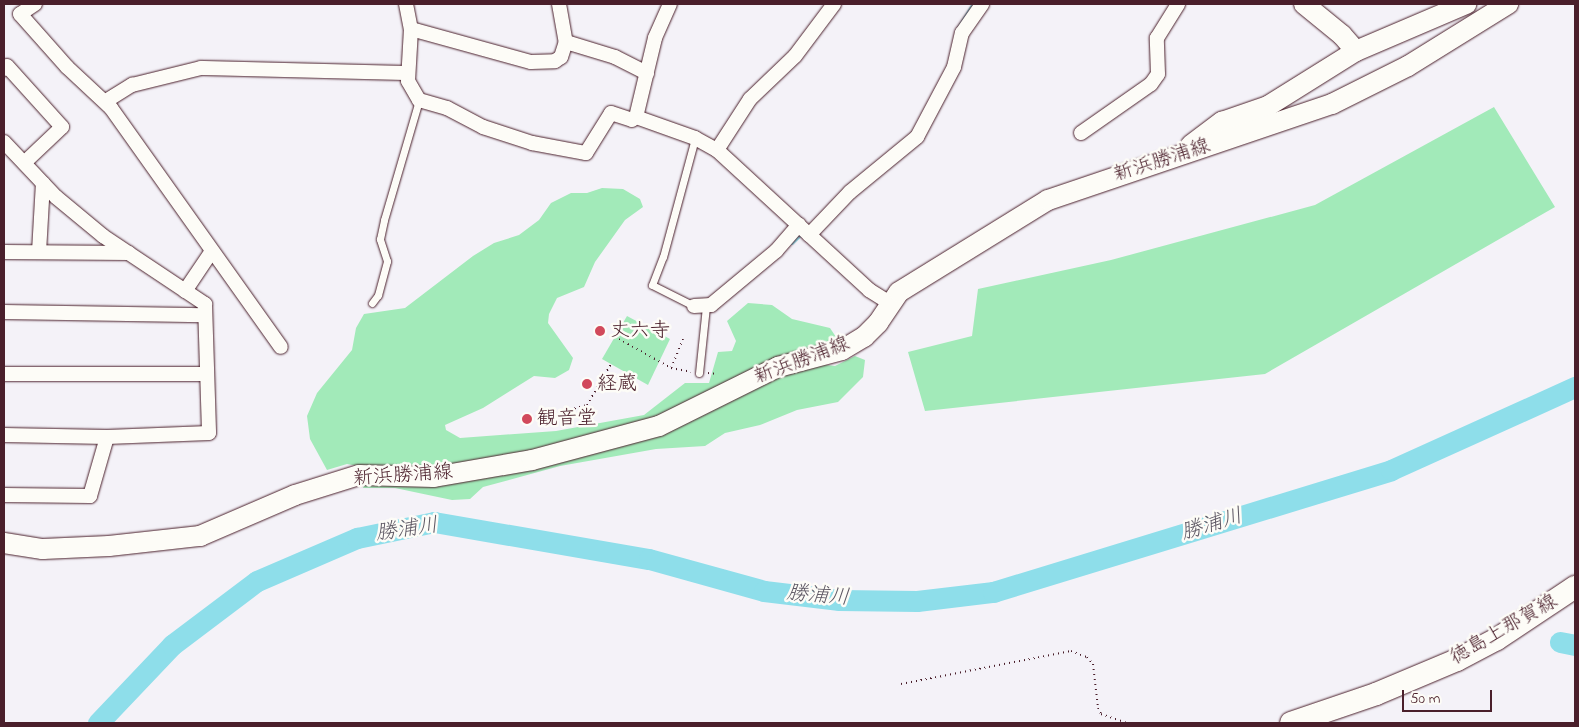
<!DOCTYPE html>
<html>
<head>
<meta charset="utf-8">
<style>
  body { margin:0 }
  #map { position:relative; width:1579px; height:727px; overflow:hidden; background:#f4f2f8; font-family:"Indie Flower","Klee One",sans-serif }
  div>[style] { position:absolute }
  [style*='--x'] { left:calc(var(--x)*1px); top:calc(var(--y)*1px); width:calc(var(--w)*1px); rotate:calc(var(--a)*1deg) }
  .green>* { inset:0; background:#a2eab9 }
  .stream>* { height:4px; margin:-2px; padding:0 2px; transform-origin:2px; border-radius:2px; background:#8edeea }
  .river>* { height:21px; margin:-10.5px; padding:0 10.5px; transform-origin:10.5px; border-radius:10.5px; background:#8edeea }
  .path>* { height:2px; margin-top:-1px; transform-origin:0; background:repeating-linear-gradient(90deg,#4a1f2b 0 1px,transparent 0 5px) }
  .roads { filter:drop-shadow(0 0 1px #4a1f2b) drop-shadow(0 0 1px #4a1f2b) }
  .lane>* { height:7px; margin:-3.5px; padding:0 3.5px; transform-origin:3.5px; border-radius:3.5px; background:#fdfcf7 }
  .street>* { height:14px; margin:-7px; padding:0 7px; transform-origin:7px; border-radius:7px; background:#fdfcf7 }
  .secondary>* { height:20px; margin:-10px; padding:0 10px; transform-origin:10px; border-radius:10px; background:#fdfcf7 }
  .primary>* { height:22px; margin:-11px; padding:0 11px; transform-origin:11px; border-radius:11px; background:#fdfcf7 }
  .dots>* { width:14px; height:14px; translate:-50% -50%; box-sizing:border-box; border:2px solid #fdfcf7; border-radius:50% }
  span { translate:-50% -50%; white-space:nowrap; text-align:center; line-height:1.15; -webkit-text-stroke:5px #fdfcf7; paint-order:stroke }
  .street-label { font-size:20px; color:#4a1f2b }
  .poi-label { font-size:20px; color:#4a1f2b }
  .left { translate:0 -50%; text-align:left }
  .water-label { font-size:21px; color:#5e5864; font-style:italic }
  .frame { position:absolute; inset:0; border:5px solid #4a1f2b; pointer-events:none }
  .scale { position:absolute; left:1402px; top:690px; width:90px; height:22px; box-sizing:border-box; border:2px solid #4a1f2b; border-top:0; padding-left:6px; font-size:15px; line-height:18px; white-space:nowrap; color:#4a1f2b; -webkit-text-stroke:4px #fdfcf7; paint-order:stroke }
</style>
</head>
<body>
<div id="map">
  <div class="green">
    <div style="clip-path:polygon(1494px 107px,1555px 207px,1265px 374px,925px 411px,908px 352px,972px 336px,978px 289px,1111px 260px,1315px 205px)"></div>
    <div style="clip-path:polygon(602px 188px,623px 189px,640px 199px,643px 207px,625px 220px,595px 262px,584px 287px,557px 298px,549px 314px,548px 323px,573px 358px,569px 370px,555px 378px,534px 376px,483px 408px,445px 425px,446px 430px,460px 438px,556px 431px,644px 415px,685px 383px,709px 383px,718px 352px,732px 351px,736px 341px,727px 321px,748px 303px,772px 305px,792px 319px,830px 328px,838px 340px,818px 345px,818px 364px,835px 366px,855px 356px,865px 360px,863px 377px,838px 402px,797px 410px,760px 425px,725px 433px,705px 446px,656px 449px,560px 466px,483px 487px,470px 499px,452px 500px,395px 488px,363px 488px,368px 468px,347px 464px,327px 470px,310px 439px,307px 416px,317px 393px,352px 350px,356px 328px,364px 314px,405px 308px,473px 256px,494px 243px,519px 235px,539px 220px,551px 203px,571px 193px,587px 193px)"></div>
    <div style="clip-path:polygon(627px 316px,670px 339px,648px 385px,602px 359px)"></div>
  </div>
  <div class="stream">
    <div style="--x:957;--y:31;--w:32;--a:-58"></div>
    <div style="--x:792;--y:243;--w:16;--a:-43"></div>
  </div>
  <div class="river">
    <div style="--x:1560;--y:642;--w:15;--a:11"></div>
    <div style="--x:98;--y:723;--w:108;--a:-46.5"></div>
    <div style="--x:172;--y:645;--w:106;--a:-37"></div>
    <div style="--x:257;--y:581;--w:109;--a:-23.3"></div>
    <div style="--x:357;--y:538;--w:79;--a:-11.7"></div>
    <div style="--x:434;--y:522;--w:218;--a:9.8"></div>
    <div style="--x:649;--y:559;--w:119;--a:15.5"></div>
    <div style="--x:764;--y:591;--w:76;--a:6.8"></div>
    <div style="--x:839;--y:600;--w:78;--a:0.7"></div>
    <div style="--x:917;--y:601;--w:77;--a:-6.8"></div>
    <div style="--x:993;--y:592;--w:416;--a:-17"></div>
    <div style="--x:1391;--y:470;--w:202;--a:-24.3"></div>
  </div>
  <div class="path">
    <div style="--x:619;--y:339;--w:60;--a:29.1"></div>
    <div style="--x:683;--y:339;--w:31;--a:112"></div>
    <div style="--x:671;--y:368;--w:20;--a:11"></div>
    <div style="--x:708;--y:373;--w:10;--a:6"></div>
    <div style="--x:536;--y:419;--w:53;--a:-15.4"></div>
    <div style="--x:587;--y:405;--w:48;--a:-59.7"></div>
    <div style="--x:901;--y:684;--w:173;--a:-11"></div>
    <div style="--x:1071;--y:651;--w:17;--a:21"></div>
    <div style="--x:1087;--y:657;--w:9;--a:49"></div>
    <div style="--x:1093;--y:664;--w:44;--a:83.5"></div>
    <div style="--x:1098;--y:708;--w:7;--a:63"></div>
    <div style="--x:1101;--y:714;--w:28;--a:19"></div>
  </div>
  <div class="roads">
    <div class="lane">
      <div style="--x:372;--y:303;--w:10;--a:-53"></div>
      <div style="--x:378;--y:295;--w:35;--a:-75"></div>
      <div style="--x:387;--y:261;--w:23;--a:-108"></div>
      <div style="--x:380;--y:239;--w:19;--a:-78"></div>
      <div style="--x:384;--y:220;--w:125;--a:-73.7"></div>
      <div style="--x:694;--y:306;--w:47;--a:-153.4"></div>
      <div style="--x:652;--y:285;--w:30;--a:-69"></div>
      <div style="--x:663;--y:257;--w:123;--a:-74.9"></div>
      <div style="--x:699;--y:373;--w:67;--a:-84"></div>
    </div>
    <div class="street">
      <div style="--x:35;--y:4;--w:18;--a:146"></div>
      <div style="--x:20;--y:14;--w:71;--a:48.4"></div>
      <div style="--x:67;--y:67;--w:60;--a:43"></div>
      <div style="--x:111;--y:108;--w:293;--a:54.6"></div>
      <div style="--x:406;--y:4;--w:25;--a:79"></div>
      <div style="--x:411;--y:29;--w:52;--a:93.3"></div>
      <div style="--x:408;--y:81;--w:22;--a:60"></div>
      <div style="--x:419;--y:100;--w:29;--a:16"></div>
      <div style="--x:447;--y:108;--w:41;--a:27.8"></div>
      <div style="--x:483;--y:127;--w:52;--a:18.1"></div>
      <div style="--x:532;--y:143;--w:55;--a:10.5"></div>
      <div style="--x:586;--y:153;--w:47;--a:-58"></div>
      <div style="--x:611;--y:113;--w:22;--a:18"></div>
      <div style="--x:632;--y:120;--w:5;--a:-37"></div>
      <div style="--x:559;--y:4;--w:39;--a:80"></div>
      <div style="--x:566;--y:42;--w:51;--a:17"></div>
      <div style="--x:615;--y:57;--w:36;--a:27"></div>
      <div style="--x:670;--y:4;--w:37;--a:114"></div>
      <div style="--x:655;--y:38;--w:81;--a:103.5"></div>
      <div style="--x:636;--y:117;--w:63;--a:19.6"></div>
      <div style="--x:695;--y:138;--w:25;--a:29"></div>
      <div style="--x:717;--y:150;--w:207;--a:42.6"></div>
      <div style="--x:869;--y:290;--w:25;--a:32"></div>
      <div style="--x:411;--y:29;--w:124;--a:15.4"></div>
      <div style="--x:531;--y:62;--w:24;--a:-2"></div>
      <div style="--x:555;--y:61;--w:7;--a:-34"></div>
      <div style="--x:561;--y:57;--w:16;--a:-72"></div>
      <div style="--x:4;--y:69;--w:4;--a:-45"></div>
      <div style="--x:7;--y:66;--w:82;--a:48"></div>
      <div style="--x:62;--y:127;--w:52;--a:136.5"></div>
      <div style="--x:106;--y:101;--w:31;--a:-32"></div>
      <div style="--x:132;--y:85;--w:71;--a:-13.8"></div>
      <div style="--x:201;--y:68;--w:207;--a:1.4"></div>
      <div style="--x:1081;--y:133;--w:85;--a:-35"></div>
      <div style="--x:1151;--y:84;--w:12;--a:-55"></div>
      <div style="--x:1158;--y:74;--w:36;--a:-92"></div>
      <div style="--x:1157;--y:38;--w:40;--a:-58"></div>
      <div style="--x:4;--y:142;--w:76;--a:46.6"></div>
      <div style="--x:56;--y:197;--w:61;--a:39.7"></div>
      <div style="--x:103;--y:236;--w:123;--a:33.7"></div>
      <div style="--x:205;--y:304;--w:129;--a:88.2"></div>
      <div style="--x:209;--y:433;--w:102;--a:177.8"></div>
      <div style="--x:107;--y:437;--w:103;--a:-178.9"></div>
      <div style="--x:717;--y:150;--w:61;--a:-57.1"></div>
      <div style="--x:750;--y:99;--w:62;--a:-43.7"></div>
      <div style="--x:795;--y:56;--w:65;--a:-53.1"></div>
      <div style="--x:809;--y:235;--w:59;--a:-46.4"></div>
      <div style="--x:850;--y:192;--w:87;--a:-39.4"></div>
      <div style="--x:917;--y:137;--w:79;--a:-62.1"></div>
      <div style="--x:954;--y:67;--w:35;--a:-77"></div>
      <div style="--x:962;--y:33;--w:35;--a:-55"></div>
      <div style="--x:4;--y:252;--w:125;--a:0.5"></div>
      <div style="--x:39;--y:252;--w:69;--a:-86.7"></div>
      <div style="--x:185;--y:291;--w:48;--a:-56"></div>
      <div style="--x:694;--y:306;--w:17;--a:-3"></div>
      <div style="--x:711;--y:305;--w:85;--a:-39.7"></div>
      <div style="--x:776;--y:251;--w:35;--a:-49"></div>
      <div style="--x:4;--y:312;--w:201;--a:0.9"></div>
      <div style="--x:4;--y:374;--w:203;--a:0"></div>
      <div style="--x:4;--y:495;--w:86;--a:0.7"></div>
      <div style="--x:90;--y:496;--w:61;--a:-73.9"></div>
    </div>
    <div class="secondary">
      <div style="--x:1304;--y:4;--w:49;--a:39.2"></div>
      <div style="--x:1342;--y:35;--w:21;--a:49"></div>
      <div style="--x:1191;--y:145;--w:39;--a:-37"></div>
      <div style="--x:1222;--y:122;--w:49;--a:-19.2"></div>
      <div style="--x:1268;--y:106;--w:104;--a:-32"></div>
      <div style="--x:1356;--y:51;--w:120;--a:-23.1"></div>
      <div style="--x:4;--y:543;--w:39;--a:9"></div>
      <div style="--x:43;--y:549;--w:66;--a:-2.6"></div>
      <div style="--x:109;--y:546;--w:92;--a:-6.3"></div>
      <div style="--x:200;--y:536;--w:103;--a:-23.3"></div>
      <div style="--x:295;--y:495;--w:67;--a:-17.4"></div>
      <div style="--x:359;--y:475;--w:75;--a:1.5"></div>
      <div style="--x:434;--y:477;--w:99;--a:-9.8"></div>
      <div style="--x:532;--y:460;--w:131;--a:-15"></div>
      <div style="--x:659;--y:426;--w:133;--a:-26.4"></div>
      <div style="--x:778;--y:367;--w:66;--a:-14.9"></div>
      <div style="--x:842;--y:350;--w:26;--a:-31"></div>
      <div style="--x:864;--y:337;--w:20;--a:-45"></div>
      <div style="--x:878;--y:323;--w:37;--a:-56"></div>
      <div style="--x:899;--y:292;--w:175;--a:-31.7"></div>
      <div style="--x:1048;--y:200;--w:300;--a:-18.7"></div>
      <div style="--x:1332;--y:104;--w:85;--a:-26.6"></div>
      <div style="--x:1408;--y:66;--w:118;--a:-31.8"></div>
    </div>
    <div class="primary">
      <div style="--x:1291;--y:723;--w:90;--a:-18.8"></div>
      <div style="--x:1376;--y:694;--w:88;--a:-22.8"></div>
      <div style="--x:1457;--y:660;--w:45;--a:-27.7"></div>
      <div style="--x:1497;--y:639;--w:94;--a:-33.7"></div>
    </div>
  </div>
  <div class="dots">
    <div style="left:600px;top:331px;background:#d1495b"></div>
    <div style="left:587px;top:384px;background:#d1495b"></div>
    <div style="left:527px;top:419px;background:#d1495b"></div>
  </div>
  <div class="street-label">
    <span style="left:1162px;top:161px;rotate:-18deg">新浜勝浦線</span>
    <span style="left:802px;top:361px;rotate:-21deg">新浜勝浦線</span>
    <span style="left:403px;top:476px;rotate:-4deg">新浜勝浦線</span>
    <span style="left:1504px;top:630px;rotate:-30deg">徳島上那賀線</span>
  </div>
  <div class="poi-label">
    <span class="left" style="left:610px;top:331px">丈六寺</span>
    <span class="left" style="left:597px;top:384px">経蔵</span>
    <span class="left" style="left:537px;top:419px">観音堂</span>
  </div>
  <div class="water-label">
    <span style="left:1212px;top:525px;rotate:-17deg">勝浦川</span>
    <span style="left:407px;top:530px;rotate:-8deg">勝浦川</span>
    <span style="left:818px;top:596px;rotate:5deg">勝浦川</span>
  </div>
  <div class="frame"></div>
  <div class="scale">50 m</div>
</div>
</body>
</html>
